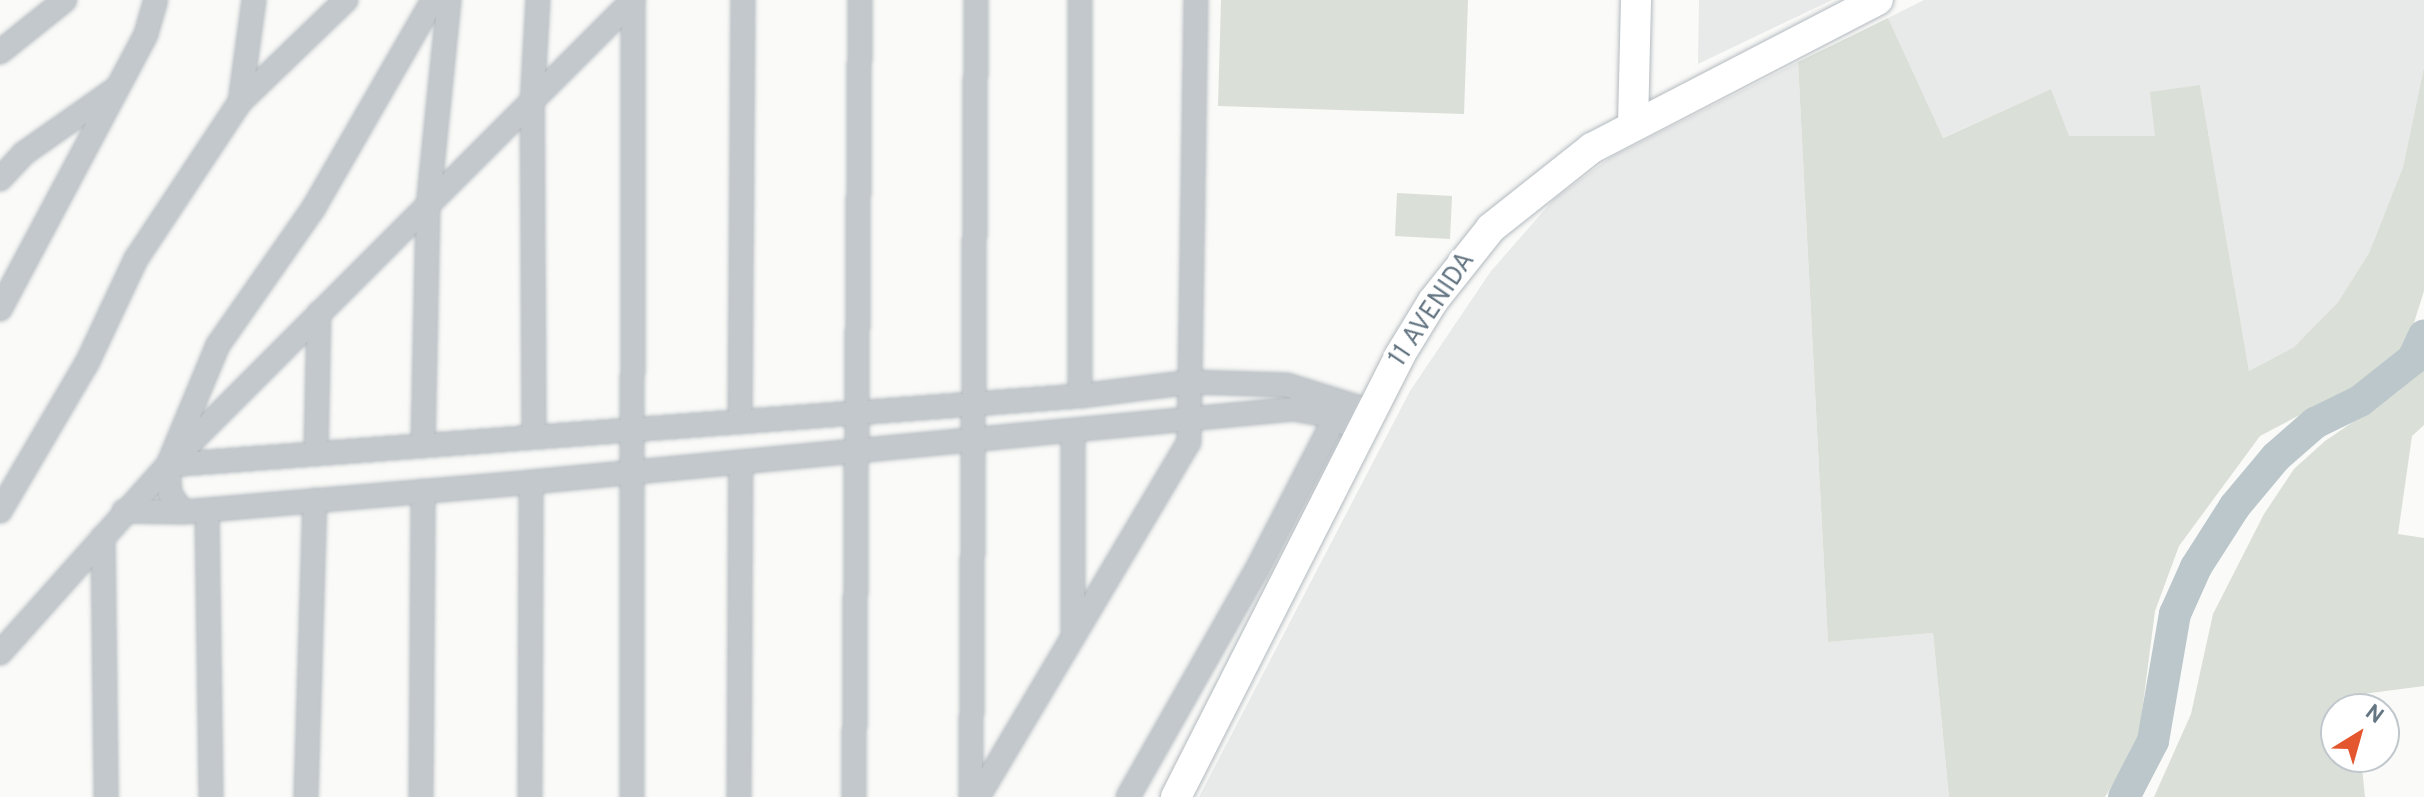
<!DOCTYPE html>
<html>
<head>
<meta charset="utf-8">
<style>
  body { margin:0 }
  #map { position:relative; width:2424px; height:797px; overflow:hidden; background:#fafaf8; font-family:Overpass,sans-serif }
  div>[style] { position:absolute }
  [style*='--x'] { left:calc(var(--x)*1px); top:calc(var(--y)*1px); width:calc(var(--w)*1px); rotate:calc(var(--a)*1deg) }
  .built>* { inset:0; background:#e8e9e9 }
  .green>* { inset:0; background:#dadfd7 }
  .river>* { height:32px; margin:-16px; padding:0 16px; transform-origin:16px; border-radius:16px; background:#bbc7cb }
  .roads { filter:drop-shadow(0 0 2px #b3babf) drop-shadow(0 0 2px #b3babf) }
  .street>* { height:22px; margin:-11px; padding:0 11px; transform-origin:11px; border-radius:11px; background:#c3c8cc }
  .secondary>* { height:30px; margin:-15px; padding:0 15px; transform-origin:15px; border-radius:15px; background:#fff }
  span { translate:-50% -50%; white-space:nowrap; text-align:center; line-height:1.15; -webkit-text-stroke:8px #fff; paint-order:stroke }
  .street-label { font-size:26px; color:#657683 }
  .north { position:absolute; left:2320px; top:693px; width:80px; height:80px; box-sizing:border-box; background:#fff; border:2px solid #c1c8cd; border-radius:50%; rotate:37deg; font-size:22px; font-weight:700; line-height:32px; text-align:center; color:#657683 }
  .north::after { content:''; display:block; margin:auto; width:28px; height:36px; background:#e4572e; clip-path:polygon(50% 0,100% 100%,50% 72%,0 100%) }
</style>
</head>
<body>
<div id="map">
  <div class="built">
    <div style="clip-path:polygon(1699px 0,1832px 0,1698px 64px)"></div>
    <div style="clip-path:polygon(1924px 0,2424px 0,2424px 67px,2403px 167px,2369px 253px,2338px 302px,2294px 347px,2249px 371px,2200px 85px,2156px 136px,2068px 136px,2051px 89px,1942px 138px,1888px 18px)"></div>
    <div style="clip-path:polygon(1798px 62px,1828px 642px,1933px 633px,1949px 797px,1199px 797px,1410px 391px,1491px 271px,1555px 198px,1611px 157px)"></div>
  </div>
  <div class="green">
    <div style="clip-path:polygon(1221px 0,1468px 0,1464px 114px,1218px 106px)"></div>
    <div style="clip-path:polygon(1888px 18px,1943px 138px,2051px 89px,2069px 136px,2155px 136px,2150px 92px,2200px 85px,2249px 371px,2294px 347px,2338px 302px,2369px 253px,2403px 167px,2424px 67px,2424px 291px,2413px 326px,2400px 356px,2380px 373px,2260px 436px,2179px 546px,2155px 611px,2138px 743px,2105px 797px,1949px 797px,1933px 633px,1828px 642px,1798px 62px)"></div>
    <div style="clip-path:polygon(1397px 193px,1452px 196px,1450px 239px,1395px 236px)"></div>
    <div style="clip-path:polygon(2424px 359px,2424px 425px,2412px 436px,2398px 534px,2424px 538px,2424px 686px,2355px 695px,2356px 709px,2336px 709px,2336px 757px,2361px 757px,2365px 797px,2154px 797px,2191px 714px,2213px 614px,2264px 514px,2294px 469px,2325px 441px,2397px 392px)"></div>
  </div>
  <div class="river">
    <div style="--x:2124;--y:797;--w:63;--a:-62.6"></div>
    <div style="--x:2153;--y:741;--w:129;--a:-80.2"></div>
    <div style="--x:2175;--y:614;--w:51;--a:-65.9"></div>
    <div style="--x:2196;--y:567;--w:72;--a:-57.4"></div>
    <div style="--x:2235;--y:506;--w:64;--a:-50.1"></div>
    <div style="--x:2276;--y:457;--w:52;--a:-41.1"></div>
    <div style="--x:2315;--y:423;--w:50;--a:-26.1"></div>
    <div style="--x:2360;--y:401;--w:68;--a:-38.4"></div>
    <div style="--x:2413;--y:359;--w:26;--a:-65"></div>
  </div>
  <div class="roads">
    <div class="street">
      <div style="--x:1080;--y:0;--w:396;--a:90"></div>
      <div style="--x:0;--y:52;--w:83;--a:-38.7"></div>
      <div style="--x:240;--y:102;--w:147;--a:-43.9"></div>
      <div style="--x:0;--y:179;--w:34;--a:-47"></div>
      <div style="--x:23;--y:154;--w:111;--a:-35.1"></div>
      <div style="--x:0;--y:309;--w:311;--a:-62"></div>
      <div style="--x:146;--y:34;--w:35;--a:-74"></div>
      <div style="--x:740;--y:422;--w:422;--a:-89.6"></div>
      <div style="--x:1073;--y:432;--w:199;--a:90"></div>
      <div style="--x:534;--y:437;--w:331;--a:-90.3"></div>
      <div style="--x:532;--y:106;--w:106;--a:-86.8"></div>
      <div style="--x:423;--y:445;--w:238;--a:-88.8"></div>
      <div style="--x:428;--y:207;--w:208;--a:-84.2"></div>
      <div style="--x:316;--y:452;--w:139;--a:-88.8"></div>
      <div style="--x:168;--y:465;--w:915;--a:-4.33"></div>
      <div style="--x:1080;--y:396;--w:112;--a:-7.2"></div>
      <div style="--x:1191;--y:382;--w:96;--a:1.8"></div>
      <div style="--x:1287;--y:385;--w:87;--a:17.4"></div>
      <div style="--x:207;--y:510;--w:287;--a:89.2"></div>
      <div style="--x:0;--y:511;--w:172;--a:-59.6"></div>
      <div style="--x:87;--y:363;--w:115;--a:-64.8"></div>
      <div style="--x:136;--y:259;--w:188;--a:-56.5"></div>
      <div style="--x:240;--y:102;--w:103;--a:-82.2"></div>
      <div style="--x:124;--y:511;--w:59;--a:1"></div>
      <div style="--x:183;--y:512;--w:349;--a:-4.9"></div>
      <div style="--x:531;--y:482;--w:765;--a:-5.47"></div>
      <div style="--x:1293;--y:409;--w:35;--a:10"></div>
      <div style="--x:1327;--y:415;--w:38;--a:25"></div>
      <div style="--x:183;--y:512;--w:22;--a:-126"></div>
      <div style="--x:170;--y:494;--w:29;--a:-94"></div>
      <div style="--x:168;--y:465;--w:130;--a:-67.4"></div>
      <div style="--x:218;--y:345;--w:166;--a:-55.1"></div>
      <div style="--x:313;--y:209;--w:241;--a:-60.1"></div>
      <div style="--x:103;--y:537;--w:260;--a:89.3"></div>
      <div style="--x:0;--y:653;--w:252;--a:-48.2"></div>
      <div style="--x:168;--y:465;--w:658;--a:-45"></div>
      <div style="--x:306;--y:797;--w:297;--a:-88.3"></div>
      <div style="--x:421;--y:797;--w:306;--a:-89.6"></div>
      <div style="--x:530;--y:797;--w:315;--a:-89.8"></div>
      <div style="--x:632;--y:797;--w:797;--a:-89.93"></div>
      <div style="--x:739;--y:797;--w:334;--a:-89.7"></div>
      <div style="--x:854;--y:797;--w:797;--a:-89.57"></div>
      <div style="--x:971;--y:797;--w:797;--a:-89.64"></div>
      <div style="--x:978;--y:797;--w:413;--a:-59.3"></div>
      <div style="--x:1189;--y:442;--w:442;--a:-89.1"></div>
      <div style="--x:1128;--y:797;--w:260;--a:-60.5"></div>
      <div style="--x:1256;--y:571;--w:183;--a:-62.7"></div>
    </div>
    <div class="secondary">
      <div style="--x:1633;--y:124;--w:124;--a:-88.6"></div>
      <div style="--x:1176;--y:797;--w:496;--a:-63.1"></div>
      <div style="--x:1400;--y:355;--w:63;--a:-58.6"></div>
      <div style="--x:1433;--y:301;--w:93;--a:-51.5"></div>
      <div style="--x:1491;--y:228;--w:129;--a:-38.4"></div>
      <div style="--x:1592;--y:148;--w:322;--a:-27.4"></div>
    </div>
  </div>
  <div class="street-label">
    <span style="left:1433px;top:310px;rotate:-56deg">11 AVENIDA</span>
  </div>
  <div class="north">N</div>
</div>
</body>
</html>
